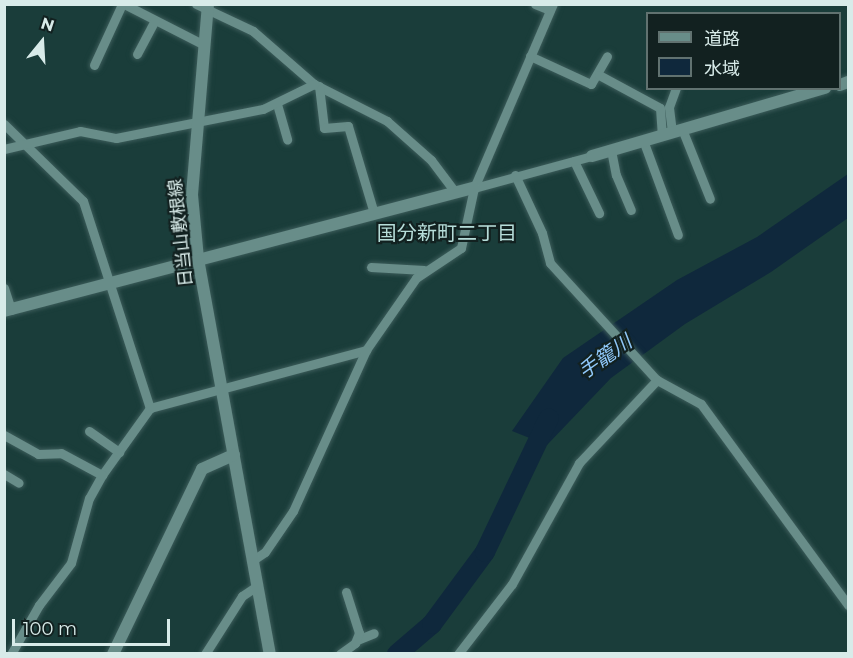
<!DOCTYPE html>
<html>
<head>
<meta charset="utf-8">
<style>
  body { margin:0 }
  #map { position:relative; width:853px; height:658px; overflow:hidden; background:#1a3d3a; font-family:Montserrat,"Noto Sans JP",sans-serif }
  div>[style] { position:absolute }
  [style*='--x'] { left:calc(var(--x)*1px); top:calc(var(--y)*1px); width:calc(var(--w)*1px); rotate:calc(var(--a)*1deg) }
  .water>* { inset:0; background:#0f283c }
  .river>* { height:20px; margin:-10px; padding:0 10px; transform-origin:10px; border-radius:10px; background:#0f283c }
  .roads { filter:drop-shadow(0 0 2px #3c5c5a) drop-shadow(0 0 2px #3c5c5a) }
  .street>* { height:9px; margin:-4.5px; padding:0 4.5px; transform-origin:4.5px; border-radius:4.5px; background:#688d89 }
  .secondary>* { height:12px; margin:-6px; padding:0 6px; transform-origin:6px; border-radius:6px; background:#688d89 }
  span { translate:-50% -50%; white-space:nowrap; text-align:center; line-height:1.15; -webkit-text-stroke:4.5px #122120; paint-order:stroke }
  .street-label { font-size:18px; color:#d8ebe9 }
  .neighbourhood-label { font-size:20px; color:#b6ddd9 }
  .water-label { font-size:20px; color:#90c8f9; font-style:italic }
  .frame { position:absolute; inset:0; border:6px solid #d8ebe9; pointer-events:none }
  .legend { position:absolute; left:646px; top:12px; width:195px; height:78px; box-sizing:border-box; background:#122120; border:2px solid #617270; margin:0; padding:8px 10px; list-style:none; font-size:18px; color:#d8ebe9 }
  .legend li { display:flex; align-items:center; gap:12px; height:30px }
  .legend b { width:30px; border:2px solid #617270 }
  .north { position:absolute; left:12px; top:12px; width:60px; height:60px; -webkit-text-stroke:4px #122120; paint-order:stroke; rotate:18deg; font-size:16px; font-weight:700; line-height:24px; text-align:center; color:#d8ebe9 }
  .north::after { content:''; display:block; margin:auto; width:21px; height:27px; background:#d8ebe9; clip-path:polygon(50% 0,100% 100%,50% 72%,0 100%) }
  .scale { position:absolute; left:12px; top:619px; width:158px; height:27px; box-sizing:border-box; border:3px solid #d8ebe9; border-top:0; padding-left:8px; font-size:18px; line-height:21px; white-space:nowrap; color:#d8ebe9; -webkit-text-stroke:4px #122120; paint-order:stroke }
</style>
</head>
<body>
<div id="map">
  <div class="water">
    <div style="clip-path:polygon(848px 174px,848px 218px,771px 272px,685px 324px,611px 378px,547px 445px,512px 431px,563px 358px,677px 280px,757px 237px)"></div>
  </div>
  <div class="river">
    <div style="--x:397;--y:654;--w:46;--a:-40.6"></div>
    <div style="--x:432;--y:624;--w:89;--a:-53.6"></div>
    <div style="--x:485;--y:552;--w:148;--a:-64.5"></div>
  </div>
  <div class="roads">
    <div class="street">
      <div style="--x:124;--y:4;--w:88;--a:27.1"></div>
      <div style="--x:196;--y:4;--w:63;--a:25.3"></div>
      <div style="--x:253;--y:31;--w:81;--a:41"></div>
      <div style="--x:314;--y:84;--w:82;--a:26.9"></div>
      <div style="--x:387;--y:121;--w:59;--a:41.6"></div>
      <div style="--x:431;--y:160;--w:40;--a:53"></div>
      <div style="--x:535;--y:4;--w:16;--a:22"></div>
      <div style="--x:137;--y:54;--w:38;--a:-62"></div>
      <div style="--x:530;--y:56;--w:67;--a:24.7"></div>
      <div style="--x:591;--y:84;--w:32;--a:-60"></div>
      <div style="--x:94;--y:65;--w:67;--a:-65.3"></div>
      <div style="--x:599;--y:75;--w:69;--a:28.4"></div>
      <div style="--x:660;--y:108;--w:27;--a:86"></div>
      <div style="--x:319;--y:86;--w:42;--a:83.2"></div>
      <div style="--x:324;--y:128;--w:24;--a:-5"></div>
      <div style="--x:348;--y:126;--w:91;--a:73.4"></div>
      <div style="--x:277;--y:104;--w:37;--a:74"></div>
      <div style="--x:4;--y:124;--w:110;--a:44.3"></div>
      <div style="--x:83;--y:201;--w:218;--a:72.1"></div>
      <div style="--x:150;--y:408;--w:82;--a:125.6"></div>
      <div style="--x:102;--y:475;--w:26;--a:119"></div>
      <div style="--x:89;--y:498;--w:67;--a:105.5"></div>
      <div style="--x:71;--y:563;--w:53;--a:127.3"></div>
      <div style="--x:39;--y:605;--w:56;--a:119.7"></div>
      <div style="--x:682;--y:129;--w:75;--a:68.2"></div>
      <div style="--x:672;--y:132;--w:25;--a:-97"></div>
      <div style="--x:669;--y:107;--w:20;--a:-70"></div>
      <div style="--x:643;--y:140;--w:101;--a:69.8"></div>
      <div style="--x:4;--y:149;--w:78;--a:-13.3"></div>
      <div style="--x:80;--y:131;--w:37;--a:11"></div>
      <div style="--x:116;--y:138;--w:150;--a:-11.2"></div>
      <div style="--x:263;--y:109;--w:57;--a:-26.1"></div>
      <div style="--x:611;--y:150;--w:25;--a:79"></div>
      <div style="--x:616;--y:175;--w:38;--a:67"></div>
      <div style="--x:574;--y:161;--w:58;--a:64.3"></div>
      <div style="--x:515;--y:175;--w:64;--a:65"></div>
      <div style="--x:542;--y:233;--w:31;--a:75"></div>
      <div style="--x:550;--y:263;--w:159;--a:47.6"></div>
      <div style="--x:657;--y:380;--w:50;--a:28.6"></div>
      <div style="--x:701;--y:404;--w:249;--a:53.8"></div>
      <div style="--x:474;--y:188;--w:122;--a:-15.2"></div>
      <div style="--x:371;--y:267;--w:53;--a:3.2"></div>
      <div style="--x:4;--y:288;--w:23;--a:72"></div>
      <div style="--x:150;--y:408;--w:224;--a:-15"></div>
      <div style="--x:366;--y:350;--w:88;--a:-55.2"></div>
      <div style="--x:416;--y:278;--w:54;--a:-33.7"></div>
      <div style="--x:461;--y:248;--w:61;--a:-77.8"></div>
      <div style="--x:474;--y:188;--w:200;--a:-66.8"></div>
      <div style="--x:89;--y:431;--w:37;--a:35"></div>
      <div style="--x:4;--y:435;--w:39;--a:29"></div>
      <div style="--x:38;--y:454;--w:23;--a:-2"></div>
      <div style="--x:61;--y:453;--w:47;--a:28.2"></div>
      <div style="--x:4;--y:474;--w:17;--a:31"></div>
      <div style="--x:253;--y:560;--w:14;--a:-34"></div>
      <div style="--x:265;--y:552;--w:50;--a:-55.7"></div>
      <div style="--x:293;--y:511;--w:177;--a:-65.6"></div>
      <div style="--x:357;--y:640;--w:18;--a:-22"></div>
      <div style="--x:205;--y:654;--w:69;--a:-57.5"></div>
      <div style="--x:242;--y:596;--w:18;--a:-34"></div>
      <div style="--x:340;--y:654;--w:19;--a:-36"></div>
      <div style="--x:355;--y:643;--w:11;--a:-68"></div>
      <div style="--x:359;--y:633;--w:43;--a:-107.6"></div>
      <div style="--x:458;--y:654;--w:88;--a:-52.4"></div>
      <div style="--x:512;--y:584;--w:138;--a:-61"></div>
      <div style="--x:579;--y:463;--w:114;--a:-46.8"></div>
    </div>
    <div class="secondary">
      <div style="--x:208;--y:4;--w:192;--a:94.8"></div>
      <div style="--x:192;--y:195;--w:64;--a:84.6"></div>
      <div style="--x:198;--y:259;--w:402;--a:79.7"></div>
      <div style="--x:840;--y:85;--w:9;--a:-21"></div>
      <div style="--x:592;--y:156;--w:243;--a:-16.3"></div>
      <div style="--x:4;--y:311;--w:486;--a:-14.7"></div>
      <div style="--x:113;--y:654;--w:205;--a:-64.3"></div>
      <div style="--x:202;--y:469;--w:35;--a:-24"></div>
    </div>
  </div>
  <div class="street-label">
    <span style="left:181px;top:233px;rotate:-96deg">日当山敷根線</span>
  </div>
  <div class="neighbourhood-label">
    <span style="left:447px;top:233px">国分新町二丁目</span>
  </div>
  <div class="water-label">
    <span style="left:605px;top:357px;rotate:-35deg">手籠川</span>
  </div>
  <div class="frame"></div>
  <ul class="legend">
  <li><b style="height:8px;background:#688d89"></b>道路</li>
  <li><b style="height:16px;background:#0f283c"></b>水域</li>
  </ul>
  <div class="north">N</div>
  <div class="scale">100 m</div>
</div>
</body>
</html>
